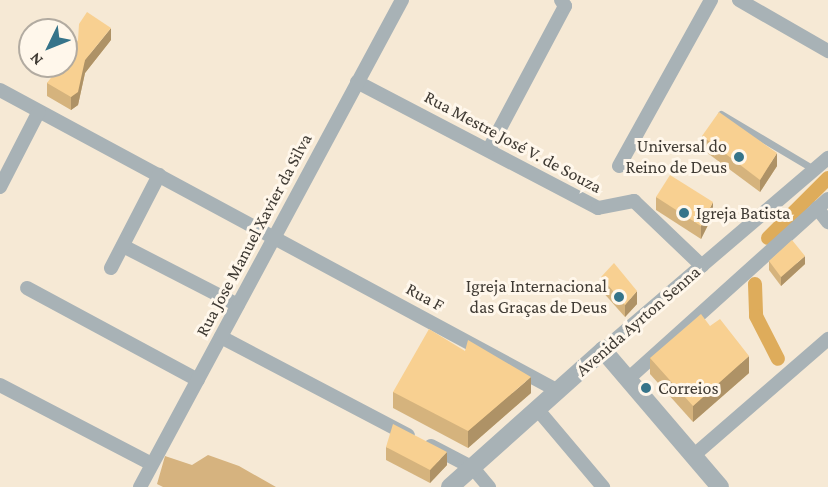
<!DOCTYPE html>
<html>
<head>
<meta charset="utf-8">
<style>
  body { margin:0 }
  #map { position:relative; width:828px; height:487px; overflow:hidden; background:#f6e9d5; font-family:"Crimson Pro",serif }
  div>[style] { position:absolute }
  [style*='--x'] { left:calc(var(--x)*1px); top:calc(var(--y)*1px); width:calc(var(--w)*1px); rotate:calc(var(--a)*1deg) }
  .green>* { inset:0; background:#d6b37f }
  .canal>* { height:14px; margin:-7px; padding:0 7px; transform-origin:7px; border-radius:7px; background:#deac5b }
  .service>* { height:7px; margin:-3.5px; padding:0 3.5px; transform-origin:3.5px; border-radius:3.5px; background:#a8b2b6 }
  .minor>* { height:14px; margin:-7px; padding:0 7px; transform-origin:7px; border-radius:7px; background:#a8b2b6 }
  .tertiary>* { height:18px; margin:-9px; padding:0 9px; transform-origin:9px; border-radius:9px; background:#a8b2b6 }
  .wall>* { inset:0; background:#d5b37d }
  .shaded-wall>* { inset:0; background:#ae9266 }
  .building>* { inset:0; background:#f8d091 }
  .dots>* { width:16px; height:16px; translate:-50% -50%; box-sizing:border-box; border:3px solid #fff7eb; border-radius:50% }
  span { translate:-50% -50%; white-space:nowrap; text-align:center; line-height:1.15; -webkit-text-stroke:6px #fff7eb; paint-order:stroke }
  .street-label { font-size:18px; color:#3f3a33 }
  .poi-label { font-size:18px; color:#3f3a33 }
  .right { translate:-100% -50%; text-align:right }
  .left { translate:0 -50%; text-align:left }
  .north { position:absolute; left:18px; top:18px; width:60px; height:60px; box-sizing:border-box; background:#fff7eb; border:2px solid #b2aba1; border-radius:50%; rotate:227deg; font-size:16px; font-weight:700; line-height:24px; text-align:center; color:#3f3a33 }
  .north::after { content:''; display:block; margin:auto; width:21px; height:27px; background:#36748a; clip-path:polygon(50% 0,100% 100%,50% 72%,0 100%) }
</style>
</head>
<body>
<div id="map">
  <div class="green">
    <div style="clip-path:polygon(208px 455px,239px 466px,276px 487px,163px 487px,157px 484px,165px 456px,192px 465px)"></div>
  </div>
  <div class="canal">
    <div style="--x:768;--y:238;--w:85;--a:-45"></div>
    <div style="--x:755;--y:284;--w:32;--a:88"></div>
    <div style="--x:756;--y:316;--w:48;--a:62.9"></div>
  </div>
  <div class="service">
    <div style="--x:721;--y:114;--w:109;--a:30.8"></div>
  </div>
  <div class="minor">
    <div style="--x:739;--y:0;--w:103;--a:29.8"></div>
    <div style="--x:357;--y:82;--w:272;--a:27.6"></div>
    <div style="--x:598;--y:208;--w:37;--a:-11"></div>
    <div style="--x:634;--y:201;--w:94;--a:43.7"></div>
    <div style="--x:0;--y:90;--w:634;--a:28.34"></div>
    <div style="--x:489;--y:149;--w:162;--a:-62"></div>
    <div style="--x:565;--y:6;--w:7;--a:-124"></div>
    <div style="--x:619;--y:166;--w:190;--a:-61"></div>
    <div style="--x:0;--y:187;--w:85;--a:-62.8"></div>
    <div style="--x:817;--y:208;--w:18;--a:52"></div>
    <div style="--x:123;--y:246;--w:129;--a:27.2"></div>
    <div style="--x:111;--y:268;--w:105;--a:-62.7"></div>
    <div style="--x:27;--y:288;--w:194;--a:28.3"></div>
    <div style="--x:221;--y:337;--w:211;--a:27.7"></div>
    <div style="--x:603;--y:350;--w:296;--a:-40.5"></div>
    <div style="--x:628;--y:379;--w:269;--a:-42"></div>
    <div style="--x:0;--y:385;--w:171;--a:27.5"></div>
    <div style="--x:538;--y:410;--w:101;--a:49.8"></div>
    <div style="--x:431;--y:446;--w:47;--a:27.6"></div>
    <div style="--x:473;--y:468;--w:25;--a:50"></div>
    <div style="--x:693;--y:456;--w:179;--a:-40.9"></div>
    <div style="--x:140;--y:487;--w:553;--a:-61.72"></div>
  </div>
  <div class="tertiary">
    <div style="--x:450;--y:487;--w:205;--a:-41.8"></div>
    <div style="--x:603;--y:350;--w:180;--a:49.5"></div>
  </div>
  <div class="wall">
    <div style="clip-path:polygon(111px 40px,85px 73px,78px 105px,71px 110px,47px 96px,47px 83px)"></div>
    <div style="clip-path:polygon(702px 136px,777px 166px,760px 192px,702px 149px)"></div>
    <div style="clip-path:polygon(656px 197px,713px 215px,701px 239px,656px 210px)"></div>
    <div style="clip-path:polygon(769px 261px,805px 264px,781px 286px,769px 270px)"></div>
    <div style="clip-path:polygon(601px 277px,637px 304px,625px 317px,601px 290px)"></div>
    <div style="clip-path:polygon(710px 326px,749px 373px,693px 422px,650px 374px,650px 358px)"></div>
    <div style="clip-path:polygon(393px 392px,531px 393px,468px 448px,393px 408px)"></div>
    <div style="clip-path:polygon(386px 447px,447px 465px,430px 483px,386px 460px)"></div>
  </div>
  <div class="shaded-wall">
    <div style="clip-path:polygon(111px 28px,111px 40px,85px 73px,78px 105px,71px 110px,71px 97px,85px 60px)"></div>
    <div style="clip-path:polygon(777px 153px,777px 166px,760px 192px,760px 180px)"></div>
    <div style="clip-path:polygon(713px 202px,713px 215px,701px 239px,701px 226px)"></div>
    <div style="clip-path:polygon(805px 256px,805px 264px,781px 286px,781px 277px)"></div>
    <div style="clip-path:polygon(637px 291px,637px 304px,625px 317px,625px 305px)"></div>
    <div style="clip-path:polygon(749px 356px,749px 373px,693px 422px,693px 406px)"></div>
    <div style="clip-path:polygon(531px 377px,531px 393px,468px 448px,468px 431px)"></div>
    <div style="clip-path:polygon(447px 452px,447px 465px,430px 483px,430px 470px)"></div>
  </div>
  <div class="building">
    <div style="clip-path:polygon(87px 12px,111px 28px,85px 60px,78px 92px,71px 97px,47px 83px,60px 66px,66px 66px,66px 57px,78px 40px,79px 24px)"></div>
    <div style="clip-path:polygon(719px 112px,777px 153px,760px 180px,702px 136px)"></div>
    <div style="clip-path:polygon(670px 175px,713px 202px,701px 226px,656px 197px)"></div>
    <div style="clip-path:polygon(792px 240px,805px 256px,781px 277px,769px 261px)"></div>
    <div style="clip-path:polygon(614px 263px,637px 291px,625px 305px,601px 277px)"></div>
    <div style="clip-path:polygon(701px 314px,710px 326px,720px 319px,749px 356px,693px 406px,650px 358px)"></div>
    <div style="clip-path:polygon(429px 329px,465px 351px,468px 340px,531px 377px,468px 431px,393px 392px)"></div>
    <div style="clip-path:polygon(393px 424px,447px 452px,430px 470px,386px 447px)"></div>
  </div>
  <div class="dots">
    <div style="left:739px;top:157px;background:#36748a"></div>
    <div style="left:684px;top:213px;background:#36748a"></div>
    <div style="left:619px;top:297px;background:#36748a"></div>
    <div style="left:646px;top:388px;background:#36748a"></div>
  </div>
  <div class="street-label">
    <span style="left:513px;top:142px;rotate:28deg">Rua Mestre José V. de Souza</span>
    <span style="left:254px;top:235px;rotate:-62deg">Rua Jose Manuel Xavier da Silva</span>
    <span style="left:425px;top:297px;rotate:29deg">Rua F</span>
    <span style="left:638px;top:321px;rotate:-41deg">Avenida Ayrton Senna</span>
  </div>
  <div class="poi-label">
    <span class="right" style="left:727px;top:157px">Universal do<br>Reino de Deus</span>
    <span class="left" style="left:696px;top:213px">Igreja Batista</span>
    <span class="right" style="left:607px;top:297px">Igreja Internacional<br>das Graças de Deus</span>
    <span class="left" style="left:658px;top:388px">Correios</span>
  </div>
  <div class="north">N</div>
</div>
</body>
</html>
